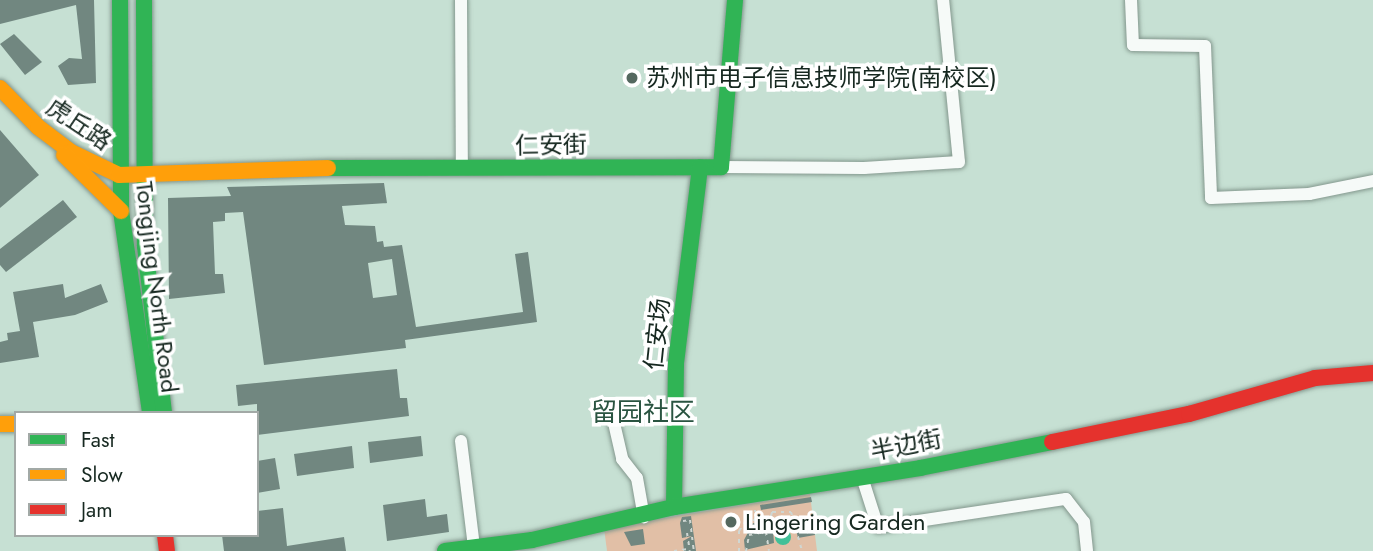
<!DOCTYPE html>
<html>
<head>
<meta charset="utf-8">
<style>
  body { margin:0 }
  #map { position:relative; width:1373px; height:551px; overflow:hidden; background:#c6e0d3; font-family:Jost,"Noto Sans SC",sans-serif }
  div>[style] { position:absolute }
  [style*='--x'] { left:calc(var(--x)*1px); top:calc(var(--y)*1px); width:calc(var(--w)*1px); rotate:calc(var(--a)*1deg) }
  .green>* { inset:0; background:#e1bfa6 }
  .water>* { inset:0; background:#42c098 }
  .round { border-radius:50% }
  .building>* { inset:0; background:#718780 }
  .path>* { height:2px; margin-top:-1px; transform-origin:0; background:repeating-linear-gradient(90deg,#cfd7d3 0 3.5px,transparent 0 8.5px) }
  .roads { filter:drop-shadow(0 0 2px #83978d) drop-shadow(0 0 2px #83978d) }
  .street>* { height:12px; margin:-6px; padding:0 6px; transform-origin:6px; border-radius:6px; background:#f6faf8 }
  .fast>* { height:16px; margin:-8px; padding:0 8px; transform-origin:8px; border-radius:8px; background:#30b455 }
  .slow>* { height:16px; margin:-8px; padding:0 8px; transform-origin:8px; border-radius:8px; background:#ff9f0a }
  .jam>* { height:16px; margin:-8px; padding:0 8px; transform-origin:8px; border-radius:8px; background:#e5322d }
  .dots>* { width:19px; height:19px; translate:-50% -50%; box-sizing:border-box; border:4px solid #fff; border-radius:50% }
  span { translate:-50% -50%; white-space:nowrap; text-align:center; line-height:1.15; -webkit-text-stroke:7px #fff; paint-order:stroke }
  .poi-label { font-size:24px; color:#162820 }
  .left { translate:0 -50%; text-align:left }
  .street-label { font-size:24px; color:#162820 }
  .neighbourhood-label { font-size:26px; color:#2a5441 }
  .legend { position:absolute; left:14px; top:411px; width:245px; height:126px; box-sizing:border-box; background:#fff; border:2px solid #a2a9a6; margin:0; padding:9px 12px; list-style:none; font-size:21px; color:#162820 }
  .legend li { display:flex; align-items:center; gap:14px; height:35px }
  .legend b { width:35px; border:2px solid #a2a9a6 }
</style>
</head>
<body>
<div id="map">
  <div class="green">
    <div style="clip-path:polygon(810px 494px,817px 551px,607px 551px,604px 528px)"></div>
  </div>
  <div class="water">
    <div class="round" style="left:775px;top:529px;width:16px;height:16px"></div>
  </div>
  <div class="building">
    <div style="clip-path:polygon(0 0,94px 0,96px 83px,68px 85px,58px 66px,69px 58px,82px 59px,76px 5px,0 24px)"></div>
    <div style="clip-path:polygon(14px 34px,42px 62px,25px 75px,0 44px)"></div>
    <div style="clip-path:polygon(0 130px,39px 175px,0 208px)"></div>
    <div style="clip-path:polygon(evenodd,384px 183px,387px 203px,342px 206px,345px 225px,375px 226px,377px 242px,383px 241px,384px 247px,402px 245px,416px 327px,523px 312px,515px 254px,528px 252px,537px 322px,405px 340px,406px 348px,264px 365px,243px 212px,225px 213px,225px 221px,213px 222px,215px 274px,223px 274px,225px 293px,169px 299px,168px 198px,231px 196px,227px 187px,384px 183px,392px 259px,397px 295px,373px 298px,368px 263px,392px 259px)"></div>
    <div style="clip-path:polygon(63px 200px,77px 217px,6px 272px,0 265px,0 249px)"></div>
    <div style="clip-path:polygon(63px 284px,65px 298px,101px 284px,108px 302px,75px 315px,33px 322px,39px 357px,0 363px,0 342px,8px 340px,7px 333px,20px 331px,13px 292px)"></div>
    <div style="clip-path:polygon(397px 369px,400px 398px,407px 398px,409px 416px,257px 435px,257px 404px,238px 406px,236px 385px)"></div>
    <div style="clip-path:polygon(421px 436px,423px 456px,370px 463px,368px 442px)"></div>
    <div style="clip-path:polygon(352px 446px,354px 468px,297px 476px,294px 454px)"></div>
    <div style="clip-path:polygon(275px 458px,280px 489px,257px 493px,257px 461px)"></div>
    <div style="clip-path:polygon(811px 497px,812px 502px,761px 510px,760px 505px)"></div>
    <div style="clip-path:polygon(425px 499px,427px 517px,447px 514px,449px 532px,387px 541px,383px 505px)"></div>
    <div style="clip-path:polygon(283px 508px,287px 546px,344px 537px,346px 551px,224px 551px,222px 535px,257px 535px,257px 511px)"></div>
    <div style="clip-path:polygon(691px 516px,696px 551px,684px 551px,683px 541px,692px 536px,682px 538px,680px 523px,682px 517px)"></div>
    <div style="clip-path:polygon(753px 523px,760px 525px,761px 532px,773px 530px,774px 543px,745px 550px,744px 540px)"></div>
    <div style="clip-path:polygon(813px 523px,815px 535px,798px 538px,795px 525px)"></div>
    <div style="clip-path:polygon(643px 529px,645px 544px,631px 546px,624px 532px)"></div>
  </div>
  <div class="path">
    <div style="--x:683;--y:521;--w:7;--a:-8"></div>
    <div style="--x:690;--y:520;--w:31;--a:83"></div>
    <div style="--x:755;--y:521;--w:13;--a:67"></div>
    <div style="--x:766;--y:532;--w:21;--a:-73"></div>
    <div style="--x:772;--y:512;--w:19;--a:0"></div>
    <div style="--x:791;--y:512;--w:41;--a:74.2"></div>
    <div style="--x:687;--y:533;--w:18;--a:81"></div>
    <div style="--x:674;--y:551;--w:14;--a:-8"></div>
    <div style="--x:739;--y:551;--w:20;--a:-90"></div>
    <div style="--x:739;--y:531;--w:11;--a:-56"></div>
    <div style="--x:745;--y:522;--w:10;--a:-11"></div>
    <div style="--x:755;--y:520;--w:10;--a:-90"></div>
    <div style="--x:746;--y:551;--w:16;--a:-79"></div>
    <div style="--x:749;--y:535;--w:17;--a:-10"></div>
    <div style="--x:766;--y:532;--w:19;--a:81"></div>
  </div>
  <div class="roads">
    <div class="street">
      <div style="--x:461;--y:0;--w:168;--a:89.7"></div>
      <div style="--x:1131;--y:0;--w:45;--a:87.5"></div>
      <div style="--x:1133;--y:45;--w:72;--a:0.8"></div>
      <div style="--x:1205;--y:46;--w:152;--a:87.7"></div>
      <div style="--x:1211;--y:198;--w:98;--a:-2.3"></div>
      <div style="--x:1309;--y:194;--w:65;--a:-11.5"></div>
      <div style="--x:721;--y:167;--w:143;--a:0.4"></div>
      <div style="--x:864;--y:168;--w:95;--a:-3.6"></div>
      <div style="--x:959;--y:162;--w:163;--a:-95.6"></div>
      <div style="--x:614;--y:423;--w:37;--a:77"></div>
      <div style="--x:622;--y:459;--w:24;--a:52"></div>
      <div style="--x:637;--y:478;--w:40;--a:80"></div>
      <div style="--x:461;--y:441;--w:107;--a:83"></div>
      <div style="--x:862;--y:477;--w:52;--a:72.3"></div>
      <div style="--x:878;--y:527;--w:190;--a:-8.5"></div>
      <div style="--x:1066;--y:499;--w:29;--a:52"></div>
      <div style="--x:1084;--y:522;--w:29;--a:84"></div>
    </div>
    <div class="fast">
      <div style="--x:120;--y:0;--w:211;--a:89.7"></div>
      <div style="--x:121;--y:211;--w:204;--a:81.8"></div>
      <div style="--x:144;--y:0;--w:246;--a:89.8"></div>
      <div style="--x:145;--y:246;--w:168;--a:83.5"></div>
      <div style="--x:328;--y:168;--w:393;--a:-0.1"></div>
      <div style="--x:721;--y:167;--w:168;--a:-85.2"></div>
      <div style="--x:674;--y:507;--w:144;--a:-89.2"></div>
      <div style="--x:676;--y:363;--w:197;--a:-83"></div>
      <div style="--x:445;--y:551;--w:88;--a:-7.2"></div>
      <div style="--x:532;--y:540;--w:146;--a:-13.1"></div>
      <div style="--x:674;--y:507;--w:249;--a:-9"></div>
      <div style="--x:920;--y:468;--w:135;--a:-11.1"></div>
    </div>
    <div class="slow">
      <div style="--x:0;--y:88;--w:54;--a:45.7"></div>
      <div style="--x:38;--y:127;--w:41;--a:37.1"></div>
      <div style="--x:71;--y:152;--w:53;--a:25.6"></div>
      <div style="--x:119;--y:175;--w:209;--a:-1.9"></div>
      <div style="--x:64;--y:155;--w:80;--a:44.5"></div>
      <div style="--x:0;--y:424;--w:16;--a:0"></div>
    </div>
    <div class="jam">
      <div style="--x:1052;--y:442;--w:140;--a:-11.6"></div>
      <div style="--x:1189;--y:414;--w:131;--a:-15.9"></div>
      <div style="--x:1315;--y:378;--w:58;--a:-4.9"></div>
      <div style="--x:165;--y:535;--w:16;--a:83"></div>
    </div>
  </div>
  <div class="dots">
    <div style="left:632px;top:78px;background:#54685f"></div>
    <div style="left:731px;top:522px;background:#54685f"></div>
  </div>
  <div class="poi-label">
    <span class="left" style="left:646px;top:78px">苏州市电子信息技师学院(南校区)</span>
    <span class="left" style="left:745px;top:522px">Lingering Garden</span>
  </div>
  <div class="street-label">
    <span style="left:79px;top:124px;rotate:34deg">虎丘路</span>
    <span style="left:551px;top:145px;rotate:-1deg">仁安街</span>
    <span style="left:157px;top:287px;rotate:83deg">Tongjing North Road</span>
    <span style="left:657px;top:334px;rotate:-84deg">仁安场</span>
    <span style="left:906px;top:445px;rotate:-11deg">半边街</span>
  </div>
  <div class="neighbourhood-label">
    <span style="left:643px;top:413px">留园社区</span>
  </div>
  <ul class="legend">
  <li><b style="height:9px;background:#30b455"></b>Fast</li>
  <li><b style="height:9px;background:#ff9f0a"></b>Slow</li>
  <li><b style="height:9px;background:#e5322d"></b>Jam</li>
  </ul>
</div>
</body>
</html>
